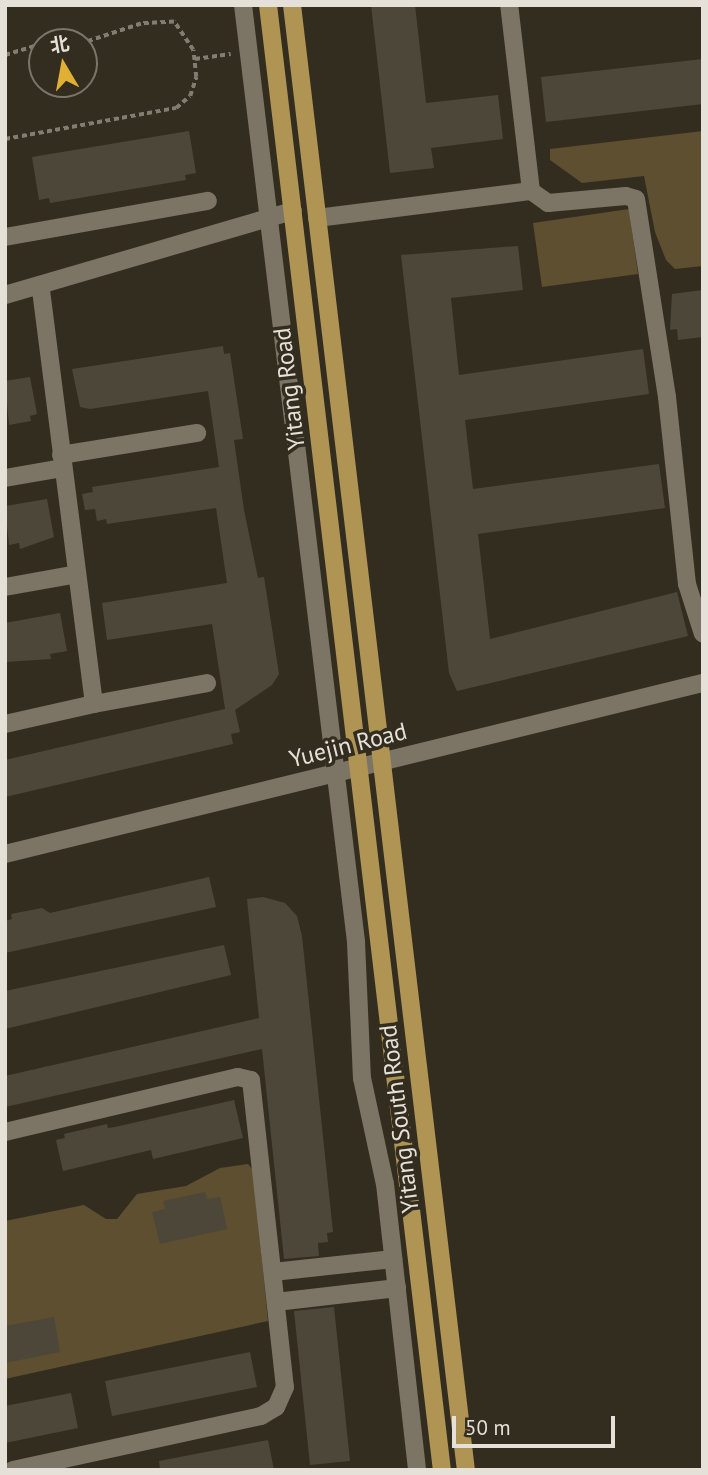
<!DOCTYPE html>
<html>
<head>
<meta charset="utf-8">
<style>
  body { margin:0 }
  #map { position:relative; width:708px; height:1475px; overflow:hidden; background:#332d20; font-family:"PT Sans","Noto Sans SC",sans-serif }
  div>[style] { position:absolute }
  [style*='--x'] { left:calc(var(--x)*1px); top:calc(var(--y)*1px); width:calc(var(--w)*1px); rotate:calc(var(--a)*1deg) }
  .green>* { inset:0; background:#5d4f30 }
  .building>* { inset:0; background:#4d4739 }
  .path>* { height:3.5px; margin-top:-1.75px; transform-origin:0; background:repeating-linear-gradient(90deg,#827d72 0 5px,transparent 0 8.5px) }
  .minor>* { height:18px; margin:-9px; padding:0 9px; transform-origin:9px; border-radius:9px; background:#7c7566 }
  .major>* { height:18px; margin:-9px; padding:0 9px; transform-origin:9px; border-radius:9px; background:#af9454 }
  span { translate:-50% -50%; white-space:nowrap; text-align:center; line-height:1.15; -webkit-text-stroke:7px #332d20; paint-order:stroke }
  .street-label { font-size:24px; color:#e5e1d9 }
  .frame { position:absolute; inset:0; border:7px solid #e5e1d9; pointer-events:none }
  .north { position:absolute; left:28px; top:28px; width:70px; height:70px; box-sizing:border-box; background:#332d20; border:2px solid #7a756a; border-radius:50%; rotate:350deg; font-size:19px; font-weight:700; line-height:28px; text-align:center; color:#e5e1d9 }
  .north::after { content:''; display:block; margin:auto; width:24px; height:32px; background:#e0b034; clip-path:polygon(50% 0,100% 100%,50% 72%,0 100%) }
  .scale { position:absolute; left:452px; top:1416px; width:163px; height:32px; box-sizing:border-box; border:4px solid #e5e1d9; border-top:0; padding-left:9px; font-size:21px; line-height:24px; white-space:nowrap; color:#e5e1d9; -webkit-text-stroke:5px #332d20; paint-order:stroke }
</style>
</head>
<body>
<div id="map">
  <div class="green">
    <div style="clip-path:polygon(703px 131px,703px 266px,675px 269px,666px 260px,655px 232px,644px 176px,582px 183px,550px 160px,550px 149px)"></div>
    <div style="clip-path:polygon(629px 209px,638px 274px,542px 287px,533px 223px)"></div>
    <div style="clip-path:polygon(248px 1164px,253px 1170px,268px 1321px,5px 1379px,5px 1221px,84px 1205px,106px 1219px,117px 1219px,137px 1194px,186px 1186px,220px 1168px)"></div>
  </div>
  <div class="building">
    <div style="clip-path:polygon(371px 5px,415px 5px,426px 103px,498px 95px,503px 139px,431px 148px,434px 168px,390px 173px)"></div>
    <div style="clip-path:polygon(703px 59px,703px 104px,546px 122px,541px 77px)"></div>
    <div style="clip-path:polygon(189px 131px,196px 173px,185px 175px,186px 180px,50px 203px,49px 198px,39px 200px,32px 157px)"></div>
    <div style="clip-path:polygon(518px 246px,523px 290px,451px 298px,459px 375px,643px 349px,649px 394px,465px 420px,473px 489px,659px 464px,665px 508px,478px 534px,490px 639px,677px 592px,688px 636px,457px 691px,449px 673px,401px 255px)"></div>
    <div style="clip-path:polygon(703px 290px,703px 337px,678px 340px,677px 329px,670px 330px,672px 294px)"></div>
    <div style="clip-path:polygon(223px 346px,224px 354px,230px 353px,243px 439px,234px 440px,244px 510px,258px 578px,264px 577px,279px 674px,272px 685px,235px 710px,240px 732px,231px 734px,233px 744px,5px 797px,5px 760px,225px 709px,212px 624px,107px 640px,102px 603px,227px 583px,216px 508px,107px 524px,106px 519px,97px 521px,95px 509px,85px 510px,82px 494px,93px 492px,92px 487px,219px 467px,208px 391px,90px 409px,80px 407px,72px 369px)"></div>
    <div style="clip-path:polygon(30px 377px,37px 414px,30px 416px,31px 421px,9px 425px,5px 381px)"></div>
    <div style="clip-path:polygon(47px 499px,54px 537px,20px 549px,19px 543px,9px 545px,5px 506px)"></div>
    <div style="clip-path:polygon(60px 613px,67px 651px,50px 654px,51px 659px,5px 662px,5px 623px)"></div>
    <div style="clip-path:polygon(209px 877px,216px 907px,5px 953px,5px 921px,12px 919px,11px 914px,42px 908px,50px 913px)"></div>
    <div style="clip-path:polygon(263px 897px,285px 903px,297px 916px,302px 936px,333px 1232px,327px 1233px,328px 1242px,318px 1243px,319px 1256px,284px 1259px,262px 1049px,5px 1107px,5px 1076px,259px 1018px,247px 899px)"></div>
    <div style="clip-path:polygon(224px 945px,231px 975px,5px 1029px,5px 991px)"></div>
    <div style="clip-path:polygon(234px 1100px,243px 1138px,153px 1159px,151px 1150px,63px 1171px,56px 1140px,65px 1138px,64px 1134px,107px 1124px,108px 1128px,115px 1127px)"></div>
    <div style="clip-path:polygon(205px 1192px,207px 1199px,220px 1197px,227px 1229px,160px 1244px,152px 1212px,165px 1209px,163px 1201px)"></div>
    <div style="clip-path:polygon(334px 1307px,350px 1461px,310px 1465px,294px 1311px)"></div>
    <div style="clip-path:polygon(54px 1317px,60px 1352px,5px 1363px,5px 1326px)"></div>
    <div style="clip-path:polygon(250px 1352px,257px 1387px,112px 1416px,105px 1381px)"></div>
    <div style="clip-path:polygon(71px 1393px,78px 1428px,5px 1443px,5px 1406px)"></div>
    <div style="clip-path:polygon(268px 1440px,274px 1470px,160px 1470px,159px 1461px)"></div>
  </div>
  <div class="path">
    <div style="--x:5;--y:55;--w:39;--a:-17"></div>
    <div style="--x:195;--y:59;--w:36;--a:-8"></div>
    <div style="--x:5;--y:139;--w:174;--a:-10.3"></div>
    <div style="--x:176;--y:108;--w:18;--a:-41"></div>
    <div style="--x:190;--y:96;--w:20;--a:-72"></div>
    <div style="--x:196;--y:77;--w:27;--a:-96"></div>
    <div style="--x:193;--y:50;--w:34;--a:-124"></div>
    <div style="--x:174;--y:22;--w:33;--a:177"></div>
    <div style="--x:141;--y:24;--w:60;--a:161.6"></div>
  </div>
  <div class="minor">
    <div style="--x:243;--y:5;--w:944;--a:83.12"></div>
    <div style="--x:356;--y:942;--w:136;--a:87.5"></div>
    <div style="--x:362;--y:1078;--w:108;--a:77.8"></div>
    <div style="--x:385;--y:1184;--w:288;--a:83.6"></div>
    <div style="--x:531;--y:191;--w:21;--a:35"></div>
    <div style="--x:548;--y:203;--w:78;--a:-5.1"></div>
    <div style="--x:626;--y:196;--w:10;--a:17"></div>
    <div style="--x:636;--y:199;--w:200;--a:81.1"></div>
    <div style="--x:667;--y:397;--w:188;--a:83.9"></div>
    <div style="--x:687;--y:584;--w:52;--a:72.3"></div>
    <div style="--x:317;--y:218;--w:216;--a:-7.2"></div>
    <div style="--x:531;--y:191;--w:187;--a:-96.7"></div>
    <div style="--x:5;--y:237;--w:206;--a:-10.1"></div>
    <div style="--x:5;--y:295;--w:300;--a:-16.3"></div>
    <div style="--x:61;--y:455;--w:138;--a:-9.2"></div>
    <div style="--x:5;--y:478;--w:59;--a:-9.8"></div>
    <div style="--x:5;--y:587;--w:73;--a:-10.2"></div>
    <div style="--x:94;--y:704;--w:115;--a:-10.5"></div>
    <div style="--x:5;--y:724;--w:91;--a:-12.7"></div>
    <div style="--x:94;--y:704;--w:422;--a:-97.3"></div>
    <div style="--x:5;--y:854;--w:719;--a:-13.77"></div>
    <div style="--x:5;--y:1132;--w:239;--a:-13.3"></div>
    <div style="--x:238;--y:1077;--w:13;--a:13"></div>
    <div style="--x:251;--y:1080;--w:309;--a:83.7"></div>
    <div style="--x:285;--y:1387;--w:22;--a:114"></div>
    <div style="--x:276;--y:1407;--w:17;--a:149"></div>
    <div style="--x:261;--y:1416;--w:254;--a:167.7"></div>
    <div style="--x:273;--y:1272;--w:121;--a:-6.2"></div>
    <div style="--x:276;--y:1302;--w:122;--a:-6.6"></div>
  </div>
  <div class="major">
    <div style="--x:268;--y:5;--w:1475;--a:83.23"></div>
    <div style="--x:292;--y:5;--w:1475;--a:83.23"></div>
  </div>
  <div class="street-label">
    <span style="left:289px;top:389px;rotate:-97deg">Yitang Road</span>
    <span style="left:348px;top:745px;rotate:-14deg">Yuejin Road</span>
    <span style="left:399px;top:1119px;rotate:-97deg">Yitang South Road</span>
  </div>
  <div class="frame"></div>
  <div class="north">北</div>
  <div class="scale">50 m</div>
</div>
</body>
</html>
